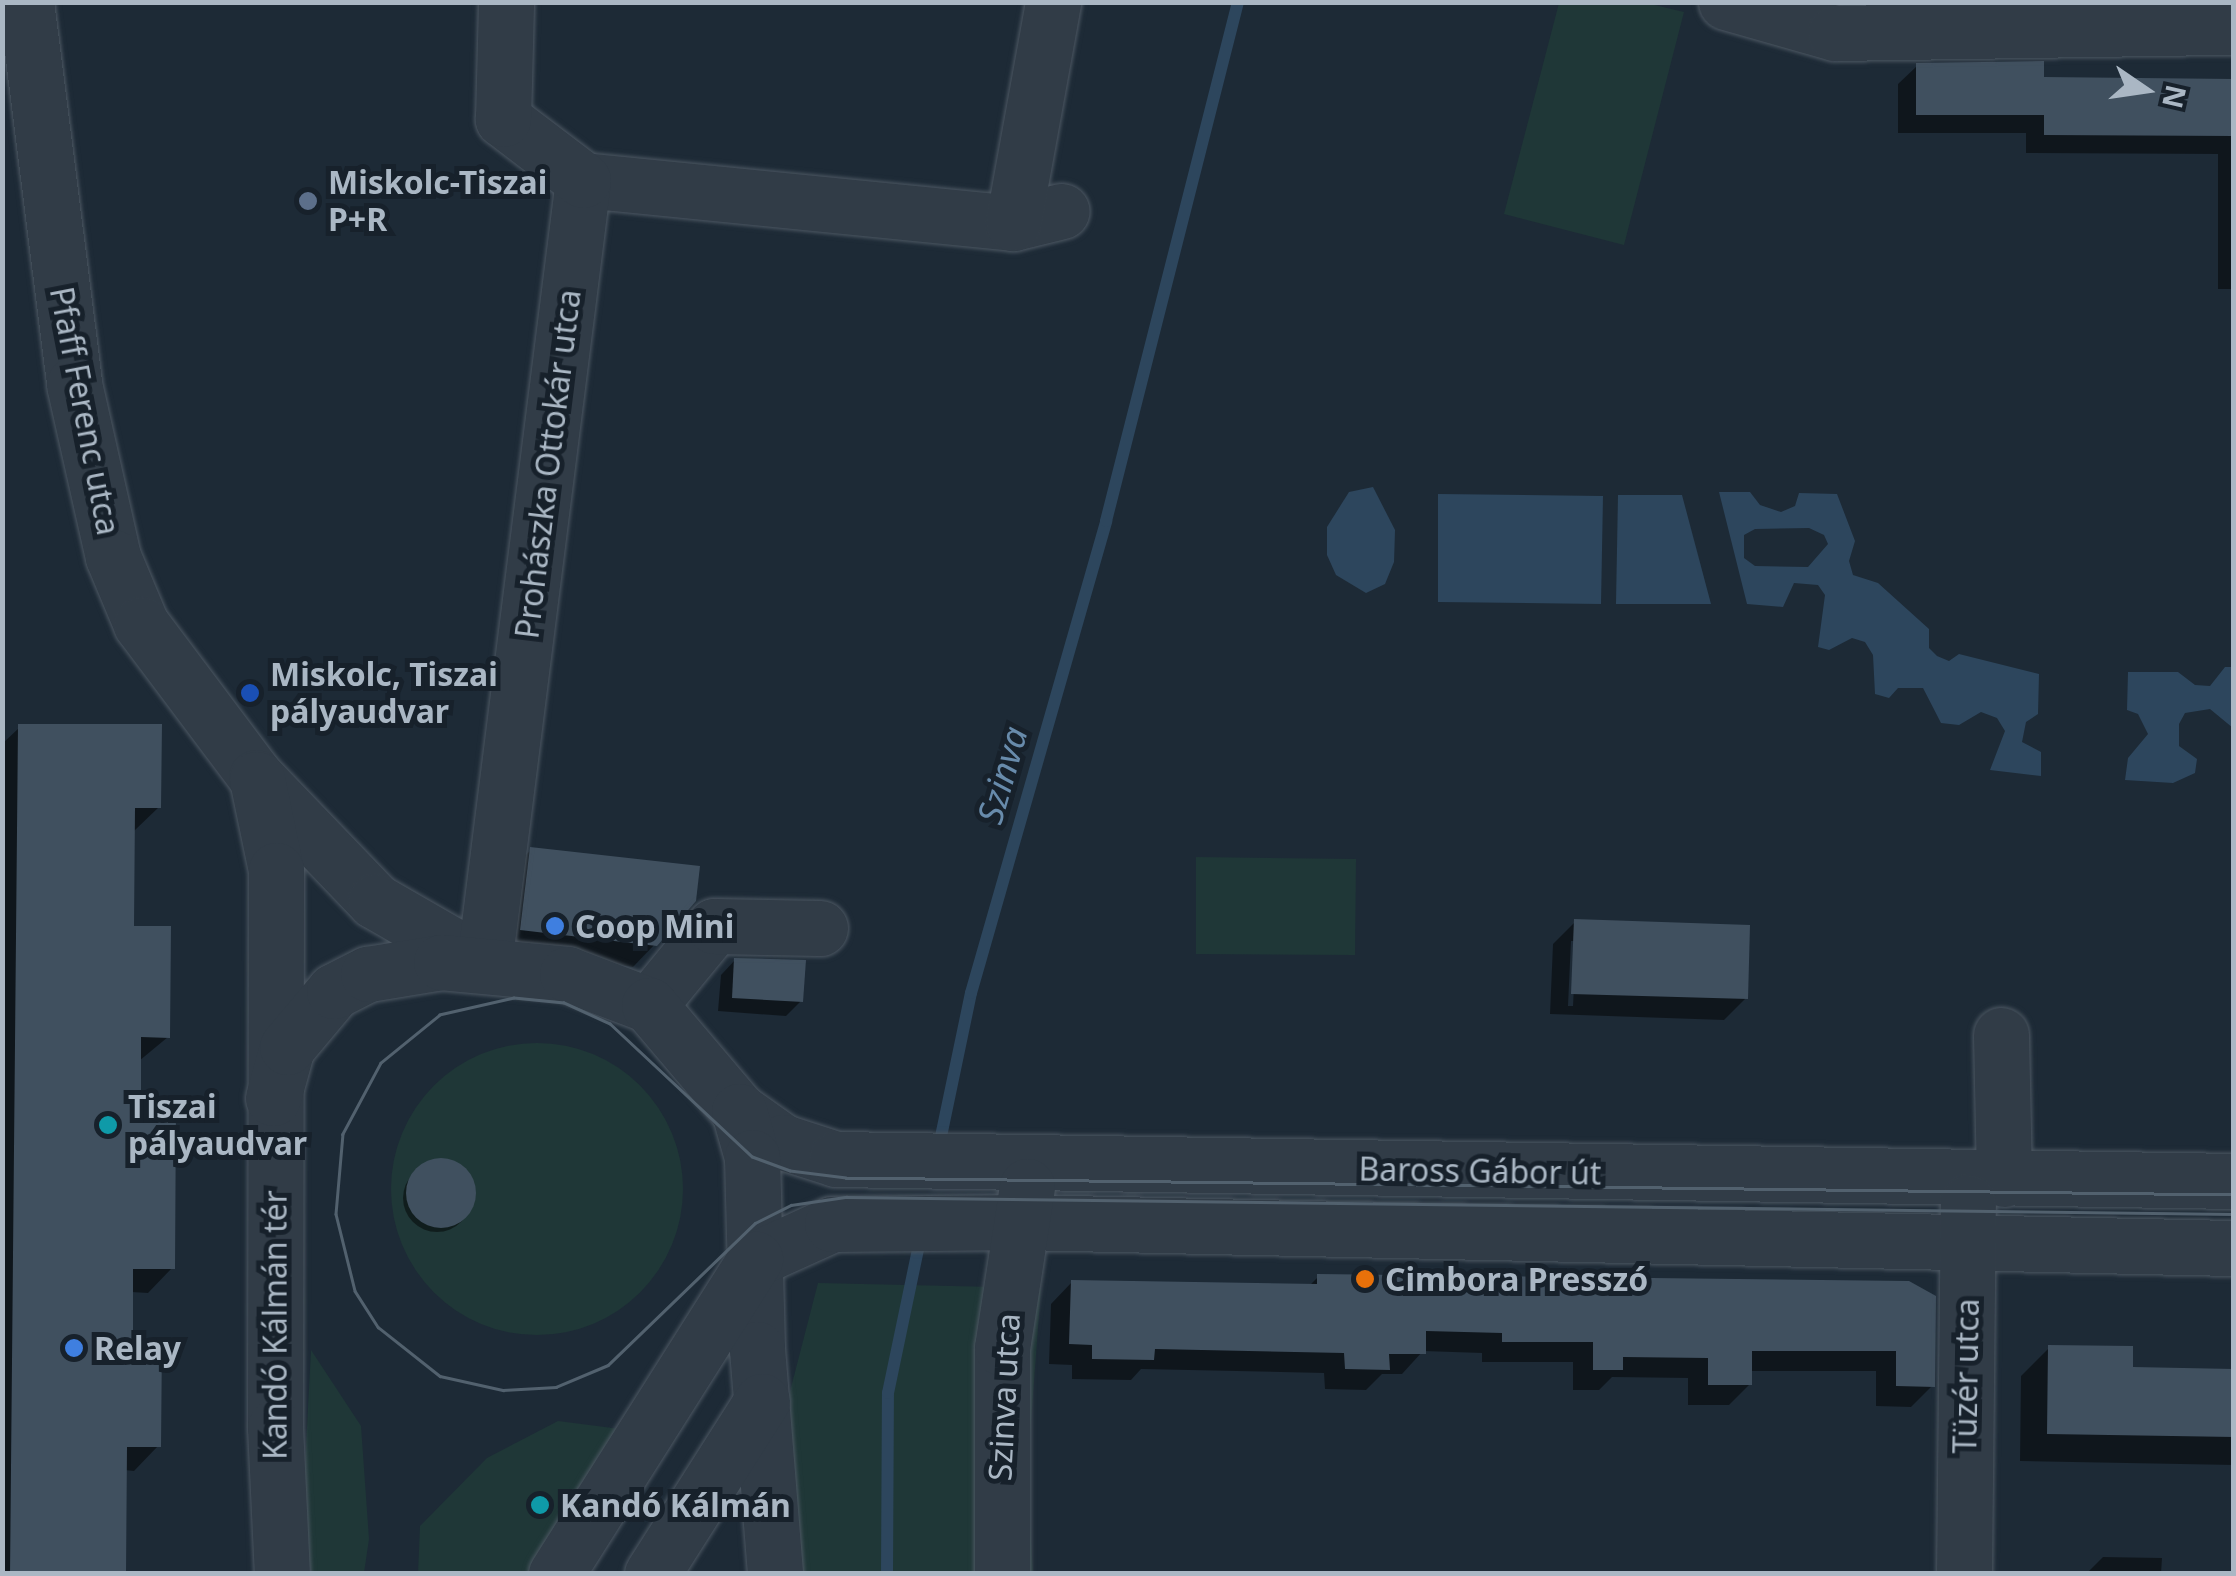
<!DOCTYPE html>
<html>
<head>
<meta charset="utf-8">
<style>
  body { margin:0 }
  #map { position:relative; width:2236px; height:1576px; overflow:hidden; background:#1d2a36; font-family:"Noto Sans",sans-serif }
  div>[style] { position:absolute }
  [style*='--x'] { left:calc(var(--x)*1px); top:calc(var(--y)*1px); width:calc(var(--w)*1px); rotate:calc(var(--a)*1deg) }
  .green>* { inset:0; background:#1f3737 }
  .round { border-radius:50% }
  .water>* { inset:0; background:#2d465d }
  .shadow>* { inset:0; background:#0007 }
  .stream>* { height:12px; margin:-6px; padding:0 6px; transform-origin:6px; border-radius:6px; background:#2d465d }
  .building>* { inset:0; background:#40505f }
  .roads { filter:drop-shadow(0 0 2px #4c5762) drop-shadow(0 0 2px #4c5762) }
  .minor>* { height:55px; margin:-27.5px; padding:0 27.5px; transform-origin:27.5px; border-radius:27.5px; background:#313c47 }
  .tram>* { height:2.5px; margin:-1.25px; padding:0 1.25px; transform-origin:1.25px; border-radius:1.25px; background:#52616e }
  .dots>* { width:28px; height:28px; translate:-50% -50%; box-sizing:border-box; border:5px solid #17212b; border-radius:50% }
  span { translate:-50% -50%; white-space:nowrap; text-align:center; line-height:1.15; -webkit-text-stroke:10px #17212b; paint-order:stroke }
  .poi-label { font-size:32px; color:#aab7c4; font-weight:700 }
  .left { translate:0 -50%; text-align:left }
  .street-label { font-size:32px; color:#aab7c4 }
  .water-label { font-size:35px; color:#688bab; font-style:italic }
  .frame { position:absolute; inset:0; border:5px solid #aab7c4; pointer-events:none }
  .north { position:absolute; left:2096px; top:40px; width:100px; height:100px; -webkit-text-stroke:8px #17212b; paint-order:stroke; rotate:103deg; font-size:28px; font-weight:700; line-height:40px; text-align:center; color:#aab7c4 }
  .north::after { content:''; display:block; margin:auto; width:35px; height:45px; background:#aab7c4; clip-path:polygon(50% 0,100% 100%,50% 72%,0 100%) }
</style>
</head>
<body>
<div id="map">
  <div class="green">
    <div style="clip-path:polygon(1559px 3px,1646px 3px,1684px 12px,1624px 245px,1504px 214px)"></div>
    <div style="clip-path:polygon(1196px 857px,1356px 859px,1355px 955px,1196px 954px)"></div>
    <div class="round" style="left:391px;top:1043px;width:292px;height:292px"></div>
    <div style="clip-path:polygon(818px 1283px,1041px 1288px,1027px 1475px,1033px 1573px,796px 1573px,786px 1407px)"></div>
    <div style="clip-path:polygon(311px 1350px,361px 1426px,369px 1539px,364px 1573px,311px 1573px,302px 1524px)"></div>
    <div style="clip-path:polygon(558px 1421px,628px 1430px,528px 1573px,418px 1574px,420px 1526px,487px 1458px)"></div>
  </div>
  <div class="water">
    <div style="clip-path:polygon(1373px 487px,1395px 530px,1394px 562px,1385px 584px,1366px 593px,1336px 575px,1327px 555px,1327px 527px,1349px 492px)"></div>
    <div style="clip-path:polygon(evenodd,1719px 492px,1750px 492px,1760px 505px,1781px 512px,1795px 506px,1799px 493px,1837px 494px,1855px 541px,1849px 561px,1853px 575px,1878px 583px,1929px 629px,1929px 648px,1937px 656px,1949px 661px,1959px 654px,2039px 674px,2038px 714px,2026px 722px,2022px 742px,2041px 752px,2041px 776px,1990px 770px,2005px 731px,1997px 718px,1981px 712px,1959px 725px,1941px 723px,1923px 688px,1898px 688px,1889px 698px,1875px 694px,1873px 655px,1865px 642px,1852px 638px,1829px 650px,1818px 647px,1825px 595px,1818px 585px,1794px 583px,1783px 607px,1747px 604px,1719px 492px,1809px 528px,1824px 535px,1828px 544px,1808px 567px,1755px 566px,1744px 558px,1744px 535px,1755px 529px,1809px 528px)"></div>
    <div style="clip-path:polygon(1438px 494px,1603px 496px,1601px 604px,1438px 602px)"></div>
    <div style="clip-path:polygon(1618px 495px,1682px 495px,1711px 604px,1616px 604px)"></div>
    <div style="clip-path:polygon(2225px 667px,2233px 667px,2233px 728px,2210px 709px,2185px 713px,2179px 724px,2179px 746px,2197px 759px,2195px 773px,2173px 783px,2125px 780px,2128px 758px,2148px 734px,2138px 714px,2127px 710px,2128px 672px,2178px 672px,2195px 685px,2210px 686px)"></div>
  </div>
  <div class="shadow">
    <div style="clip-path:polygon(1917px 66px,2041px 80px,2234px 81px,2234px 289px,2218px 289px,2218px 154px,2026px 153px,2026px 133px,1898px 133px,1898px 84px)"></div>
    <div style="clip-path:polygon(20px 727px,159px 807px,134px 831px,132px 929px,168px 1037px,139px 1061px,138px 1105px,172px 1268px,148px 1293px,131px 1292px,131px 1343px,158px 1446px,134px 1471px,124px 1470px,123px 1572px,147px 1574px,2px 1574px,2px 744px)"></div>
    <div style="clip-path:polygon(531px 850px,655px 944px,633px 967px,499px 951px,509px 871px)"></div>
    <div style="clip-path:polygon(evenodd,1575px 922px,1746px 998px,1724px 1020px,1550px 1014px,1553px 944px,1575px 922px,1571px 941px,1576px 941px,1573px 1006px,1568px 1006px,1571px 941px)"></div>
    <div style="clip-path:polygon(735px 960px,801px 1001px,786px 1016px,718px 1011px,721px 975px)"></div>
    <div class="round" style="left:403px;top:1164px;width:68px;height:68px"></div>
    <div style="clip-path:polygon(1318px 1277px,1908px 1284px,1932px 1386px,1911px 1407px,1876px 1406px,1876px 1371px,1749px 1371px,1750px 1384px,1729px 1405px,1688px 1405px,1688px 1378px,1612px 1377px,1599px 1390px,1573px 1390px,1573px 1362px,1482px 1362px,1482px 1353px,1423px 1351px,1402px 1374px,1382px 1374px,1366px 1390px,1325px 1389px,1324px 1373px,1141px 1369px,1131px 1380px,1072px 1379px,1072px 1365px,1049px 1364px,1051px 1304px,1072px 1282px,1308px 1287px)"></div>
    <div style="clip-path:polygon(2050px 1347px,2130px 1370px,2234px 1372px,2234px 1465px,2020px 1461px,2021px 1376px)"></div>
    <div style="clip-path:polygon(2103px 1557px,2162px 1558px,2161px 1574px,2086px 1574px)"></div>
  </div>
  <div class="stream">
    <div style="--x:939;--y:1146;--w:156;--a:-78.2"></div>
    <div style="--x:971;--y:993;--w:491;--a:-74"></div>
    <div style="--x:1106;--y:521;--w:536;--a:-75.73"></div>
    <div style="--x:887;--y:1574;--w:181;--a:-89.7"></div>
    <div style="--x:888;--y:1393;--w:161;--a:-78.2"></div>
  </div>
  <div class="building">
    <div style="clip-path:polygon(2044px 61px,2044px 77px,2234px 79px,2234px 136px,2044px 135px,2044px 115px,1916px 115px,1916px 63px)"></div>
    <div style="clip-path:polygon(18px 724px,162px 724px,161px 808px,135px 808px,134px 926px,171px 926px,170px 1038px,141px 1037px,141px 1102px,176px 1102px,175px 1269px,133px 1269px,133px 1340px,162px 1340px,161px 1447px,127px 1447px,126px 1574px,10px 1574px)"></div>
    <div style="clip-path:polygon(530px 847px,700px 866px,696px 901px,657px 946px,520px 930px)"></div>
    <div style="clip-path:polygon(1574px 919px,1750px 925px,1748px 999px,1571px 994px)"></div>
    <div style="clip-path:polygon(734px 958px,806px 960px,803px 1002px,732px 998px)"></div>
    <div class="round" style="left:406px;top:1158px;width:70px;height:70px"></div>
    <div style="clip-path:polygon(1317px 1274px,1909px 1281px,1936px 1296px,1935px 1387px,1896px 1386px,1896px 1351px,1752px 1351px,1752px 1385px,1708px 1385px,1708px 1358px,1623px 1357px,1623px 1370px,1593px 1370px,1593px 1342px,1502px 1342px,1502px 1333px,1426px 1331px,1426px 1354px,1389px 1354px,1390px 1370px,1345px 1369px,1344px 1353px,1155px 1349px,1154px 1360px,1092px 1359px,1092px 1345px,1069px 1344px,1071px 1280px,1317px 1284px)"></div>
    <div style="clip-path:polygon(2048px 1345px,2133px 1346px,2133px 1367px,2234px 1369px,2234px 1437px,2047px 1434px)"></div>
  </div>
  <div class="roads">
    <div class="minor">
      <div style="--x:26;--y:2;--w:385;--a:82.8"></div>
      <div style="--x:74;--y:384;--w:177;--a:77.3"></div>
      <div style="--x:113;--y:557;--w:73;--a:67.3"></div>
      <div style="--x:141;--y:624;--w:191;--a:53.1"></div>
      <div style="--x:256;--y:777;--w:172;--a:46.2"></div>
      <div style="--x:375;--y:901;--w:122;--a:29.9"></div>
      <div style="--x:1726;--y:2;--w:113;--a:15.9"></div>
      <div style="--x:1835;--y:33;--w:399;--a:-0.9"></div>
      <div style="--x:583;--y:180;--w:432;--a:5.7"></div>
      <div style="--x:1013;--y:223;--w:50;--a:-13.8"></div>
      <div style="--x:1013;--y:223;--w:225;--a:-79.7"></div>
      <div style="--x:257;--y:779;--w:93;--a:78.2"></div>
      <div style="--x:276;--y:870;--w:557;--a:90.1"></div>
      <div style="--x:275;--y:1427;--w:147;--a:87.3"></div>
      <div style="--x:484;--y:964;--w:790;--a:-82.8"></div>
      <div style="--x:583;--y:180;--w:101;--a:-142.7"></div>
      <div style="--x:503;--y:119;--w:117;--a:-88.5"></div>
      <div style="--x:649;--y:1005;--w:102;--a:-50.6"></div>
      <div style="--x:714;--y:926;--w:106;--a:1.1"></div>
      <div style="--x:2001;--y:1035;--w:144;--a:88.8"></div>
      <div style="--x:273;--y:1098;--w:53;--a:-74.6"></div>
      <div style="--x:287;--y:1047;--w:73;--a:-50"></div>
      <div style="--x:334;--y:991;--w:38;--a:-27"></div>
      <div style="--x:368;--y:974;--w:74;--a:-9.3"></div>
      <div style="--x:441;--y:962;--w:127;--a:5.4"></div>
      <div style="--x:567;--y:974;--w:88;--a:20.7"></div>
      <div style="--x:649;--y:1005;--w:139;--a:49.7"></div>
      <div style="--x:739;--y:1111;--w:54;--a:35.2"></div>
      <div style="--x:783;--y:1142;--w:56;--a:17.8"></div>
      <div style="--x:836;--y:1159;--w:1398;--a:0.9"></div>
      <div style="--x:739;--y:1111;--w:48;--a:74.2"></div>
      <div style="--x:752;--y:1157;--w:192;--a:88.5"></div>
      <div style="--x:757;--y:1349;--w:226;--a:85.4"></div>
      <div style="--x:755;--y:1259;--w:85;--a:-24.4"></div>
      <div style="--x:832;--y:1224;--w:190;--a:-0.6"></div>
      <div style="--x:1022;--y:1222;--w:1212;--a:1.23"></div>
      <div style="--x:556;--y:1574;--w:373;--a:-57.7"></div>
      <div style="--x:652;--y:1574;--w:205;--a:-57.6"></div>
      <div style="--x:1002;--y:1574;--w:226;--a:-90"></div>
      <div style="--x:1002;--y:1348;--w:164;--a:-81.2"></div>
      <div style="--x:1964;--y:1574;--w:372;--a:-89.4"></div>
    </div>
  </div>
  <div class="tram">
    <div style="--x:2234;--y:1195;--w:1388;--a:-179.3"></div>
    <div style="--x:846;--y:1178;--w:56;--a:-172.9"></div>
    <div style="--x:790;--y:1171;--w:40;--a:-159.8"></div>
    <div style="--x:752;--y:1157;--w:195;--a:-136.9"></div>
    <div style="--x:610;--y:1024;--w:51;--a:-155.5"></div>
    <div style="--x:564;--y:1003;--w:50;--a:-174.3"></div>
    <div style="--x:514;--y:998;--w:76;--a:167.1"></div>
    <div style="--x:440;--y:1015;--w:76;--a:140.9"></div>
    <div style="--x:381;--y:1063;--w:81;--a:118.2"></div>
    <div style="--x:343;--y:1134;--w:80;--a:95"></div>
    <div style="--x:336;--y:1214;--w:79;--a:76.1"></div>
    <div style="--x:355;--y:1291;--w:43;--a:57.4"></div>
    <div style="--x:378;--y:1327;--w:79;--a:38.3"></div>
    <div style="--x:440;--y:1376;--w:65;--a:12.5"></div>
    <div style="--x:503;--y:1390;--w:53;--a:-3.2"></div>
    <div style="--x:556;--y:1387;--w:56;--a:-22.9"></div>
    <div style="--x:608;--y:1365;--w:204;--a:-44"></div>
    <div style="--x:755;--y:1223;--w:40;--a:-26.6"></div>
    <div style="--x:791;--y:1205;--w:56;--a:-8.3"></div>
    <div style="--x:846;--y:1197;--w:1388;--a:0.7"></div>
  </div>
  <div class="dots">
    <div style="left:308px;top:201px;background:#5c6f8a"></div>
    <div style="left:250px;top:693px;background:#1a4fb4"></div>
    <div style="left:555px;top:926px;background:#3f7fe0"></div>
    <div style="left:108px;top:1125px;background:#0f9aa8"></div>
    <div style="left:1365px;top:1279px;background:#e8710a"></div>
    <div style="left:74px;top:1348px;background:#3f7fe0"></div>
    <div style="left:540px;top:1505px;background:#0f9aa8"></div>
  </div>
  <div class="poi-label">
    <span class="left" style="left:328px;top:201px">Miskolc-Tiszai<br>P+R</span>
    <span class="left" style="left:270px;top:693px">Miskolc, Tiszai<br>pályaudvar</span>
    <span class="left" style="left:575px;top:926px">Coop Mini</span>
    <span class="left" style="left:128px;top:1125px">Tiszai<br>pályaudvar</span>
    <span class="left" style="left:1385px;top:1279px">Cimbora Presszó</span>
    <span class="left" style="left:94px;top:1348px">Relay</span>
    <span class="left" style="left:560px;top:1505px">Kandó Kálmán</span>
  </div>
  <div class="street-label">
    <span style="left:85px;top:411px;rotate:79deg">Pfaff Ferenc utca</span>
    <span style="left:548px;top:464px;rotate:-83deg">Prohászka Ottokár utca</span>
    <span style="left:1480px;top:1171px;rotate:1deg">Baross Gábor út</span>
    <span style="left:275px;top:1325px;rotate:-90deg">Kandó Kálmán tér</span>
    <span style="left:1966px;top:1376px;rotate:-89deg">Tüzér utca</span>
    <span style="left:1004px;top:1397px;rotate:-87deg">Szinva utca</span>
  </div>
  <div class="water-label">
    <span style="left:1002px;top:775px;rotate:-74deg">Szinva</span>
  </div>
  <div class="frame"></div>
  <div class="north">N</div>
</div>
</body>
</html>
